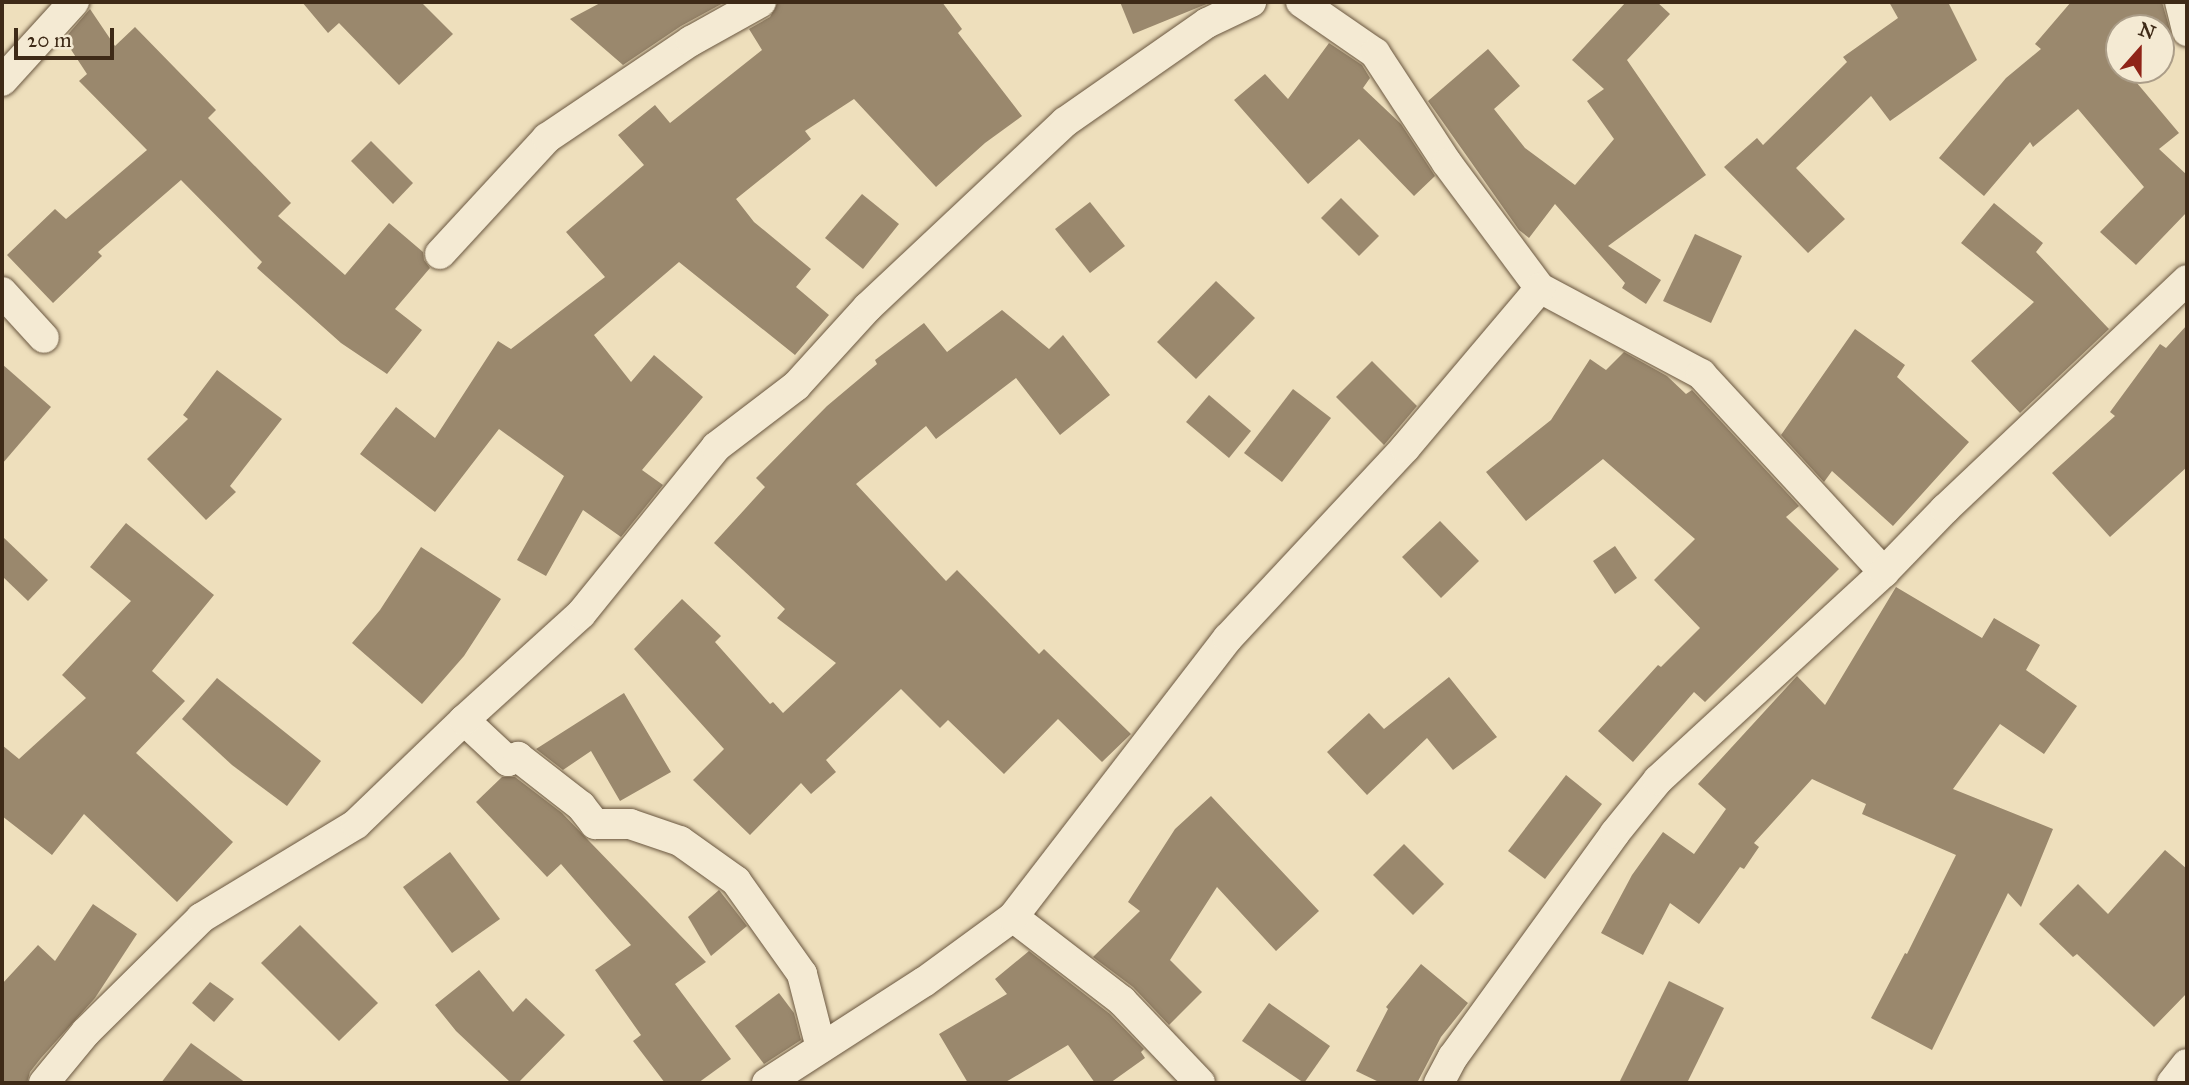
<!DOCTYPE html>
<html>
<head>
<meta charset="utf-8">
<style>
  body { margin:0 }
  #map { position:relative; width:2189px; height:1085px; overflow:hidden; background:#eedfbc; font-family:"IM FELL Great Primer",serif }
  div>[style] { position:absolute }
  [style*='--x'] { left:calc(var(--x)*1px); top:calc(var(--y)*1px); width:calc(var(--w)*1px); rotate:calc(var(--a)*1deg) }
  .building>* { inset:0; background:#9a886d }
  .roads { filter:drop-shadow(0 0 2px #6a5740) drop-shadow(0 0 2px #6a5740) }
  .street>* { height:30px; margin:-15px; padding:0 15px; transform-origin:15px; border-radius:15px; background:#f4ead3 }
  span { translate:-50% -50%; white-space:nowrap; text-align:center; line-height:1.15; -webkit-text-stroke:6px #f4ead3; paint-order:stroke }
  .frame { position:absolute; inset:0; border:4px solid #3e2a17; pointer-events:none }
  .north { position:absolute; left:2105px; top:14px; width:70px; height:70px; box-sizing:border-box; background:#f4ead3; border:2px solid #ab9d88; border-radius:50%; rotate:21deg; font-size:19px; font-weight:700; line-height:28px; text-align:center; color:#3e2a17 }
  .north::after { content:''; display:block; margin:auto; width:24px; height:32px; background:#8f2418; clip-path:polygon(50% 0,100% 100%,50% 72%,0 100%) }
  .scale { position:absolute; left:14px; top:28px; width:100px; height:32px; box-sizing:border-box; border:4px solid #3e2a17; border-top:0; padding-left:9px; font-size:21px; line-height:24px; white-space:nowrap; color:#3e2a17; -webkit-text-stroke:5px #f4ead3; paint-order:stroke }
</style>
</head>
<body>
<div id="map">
  <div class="building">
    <div style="clip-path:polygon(302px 2px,421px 2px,453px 34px,399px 85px,339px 23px,328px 33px)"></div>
    <div style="clip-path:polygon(602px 2px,725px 2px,681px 26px,623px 65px,570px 19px)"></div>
    <div style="clip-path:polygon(778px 2px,942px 2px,962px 29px,958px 33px,1022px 116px,985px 143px,936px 187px,854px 99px,805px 131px,811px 139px,736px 199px,754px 222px,811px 269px,796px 287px,829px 315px,795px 355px,679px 262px,594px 335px,631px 382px,654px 355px,703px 397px,642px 470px,663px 485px,621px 537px,583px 510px,546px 576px,517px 560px,564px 476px,499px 429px,435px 512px,360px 454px,396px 407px,435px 438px,498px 341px,511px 349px,605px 277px,566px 232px,644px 165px,618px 135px,655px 105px,670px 123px,762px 50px,749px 29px,770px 17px)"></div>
    <div style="clip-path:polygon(1120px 2px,1209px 2px,1209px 3px,1133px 34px)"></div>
    <div style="clip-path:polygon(1626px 2px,1657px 2px,1670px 14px,1627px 60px,1706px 175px,1608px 246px,1661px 280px,1646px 304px,1622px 288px,1625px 283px,1555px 204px,1529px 238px,1519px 230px,1428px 101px,1488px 49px,1520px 86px,1494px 109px,1525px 148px,1575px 185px,1614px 139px,1587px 101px,1604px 89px,1572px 60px)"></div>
    <div style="clip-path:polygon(1889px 2px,1948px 2px,1977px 60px,1890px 121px,1871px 96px,1796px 168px,1845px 219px,1808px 253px,1724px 167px,1757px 138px,1763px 145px,1847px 62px,1843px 57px,1898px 18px)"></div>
    <div style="clip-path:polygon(2071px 2px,2162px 2px,2173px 40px,2161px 47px,2161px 28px,2119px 28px,2119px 70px,2126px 70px,2179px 133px,2159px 149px,2187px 175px,2187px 212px,2136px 265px,2100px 232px,2144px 187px,2078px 109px,2033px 147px,2030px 142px,1984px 196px,1939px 158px,2006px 78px,2041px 49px,2035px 44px)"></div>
    <div style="clip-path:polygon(90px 9px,115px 46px,135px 27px,216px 110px,208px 118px,291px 203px,278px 216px,345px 275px,389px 223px,423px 252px,424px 260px,430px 268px,395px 309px,422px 330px,387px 374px,341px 343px,257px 268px,262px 262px,181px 180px,98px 252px,102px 256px,53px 303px,7px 255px,55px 209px,66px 219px,147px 150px,79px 81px,87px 74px,64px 39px)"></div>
    <div style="clip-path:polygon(1329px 43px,1362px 65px,1370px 78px,1363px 88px,1401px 124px,1435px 176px,1414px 196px,1359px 139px,1308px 184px,1234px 100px,1265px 74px,1288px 99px)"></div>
    <div style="clip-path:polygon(371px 141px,413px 183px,393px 204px,351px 161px)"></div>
    <div style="clip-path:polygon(862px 194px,899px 224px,863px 269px,825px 238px)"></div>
    <div style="clip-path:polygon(1341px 198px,1379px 236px,1359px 256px,1321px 218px)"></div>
    <div style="clip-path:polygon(1090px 202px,1125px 246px,1090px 273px,1055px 229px)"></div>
    <div style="clip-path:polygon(1994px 203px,2043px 243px,2036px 252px,2109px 329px,2020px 413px,1971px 361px,2034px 302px,1961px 243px)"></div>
    <div style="clip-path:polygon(1695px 234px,1742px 256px,1711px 323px,1663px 301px)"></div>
    <div style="clip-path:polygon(1216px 281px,1255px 318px,1196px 379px,1157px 342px)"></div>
    <div style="clip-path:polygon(1002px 310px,1049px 349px,1063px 335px,1110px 395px,1060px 435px,1016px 378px,936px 439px,926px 426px,856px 484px,946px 581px,957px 570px,1039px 654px,1044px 649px,1131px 734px,1102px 762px,1058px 719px,1004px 774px,948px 720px,940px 728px,901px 689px,826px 760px,836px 772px,811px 794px,801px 783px,750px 835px,693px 780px,724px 749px,634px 649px,682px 599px,721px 636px,715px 642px,770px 704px,773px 702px,783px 713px,836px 663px,777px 618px,785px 609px,714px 543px,765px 487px,756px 478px,827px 406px,877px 364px,875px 360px,924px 323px,947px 352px)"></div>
    <div style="clip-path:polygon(2187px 325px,2187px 467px,2110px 537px,2052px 473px,2115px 416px,2110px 412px,2160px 344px,2166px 348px)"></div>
    <div style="clip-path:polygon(1855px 329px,1905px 365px,1897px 377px,1969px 442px,1893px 526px,1832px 471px,1824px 482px,1781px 435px)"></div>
    <div style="clip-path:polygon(1624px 352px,1667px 376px,1686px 394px,1692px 390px,1799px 506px,1786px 517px,1839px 569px,1705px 702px,1694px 692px,1633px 762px,1598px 731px,1658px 665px,1661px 667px,1700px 628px,1654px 580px,1695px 539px,1603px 459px,1526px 521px,1486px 472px,1551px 420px,1590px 359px,1606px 370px)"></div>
    <div style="clip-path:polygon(1372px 361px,1417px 406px,1384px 445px,1336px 397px)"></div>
    <div style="clip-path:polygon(2px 364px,51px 407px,2px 464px)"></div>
    <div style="clip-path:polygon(217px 370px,282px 419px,230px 486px,236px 492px,206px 520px,147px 459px,188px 419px,183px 415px)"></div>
    <div style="clip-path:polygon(1293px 389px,1331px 418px,1282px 482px,1244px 453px)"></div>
    <div style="clip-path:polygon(1209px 395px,1251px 431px,1229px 458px,1186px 422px)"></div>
    <div style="clip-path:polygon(1440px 521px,1479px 561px,1441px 598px,1402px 557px)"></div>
    <div style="clip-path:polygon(126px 523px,214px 595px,152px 671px,185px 701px,136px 753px,233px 842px,177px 902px,84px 814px,52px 855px,2px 816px,2px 745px,19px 759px,86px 698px,62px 675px,131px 601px,90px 567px)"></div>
    <div style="clip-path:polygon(2px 536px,48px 580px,28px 601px,2px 576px)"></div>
    <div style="clip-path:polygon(1615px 546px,1637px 578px,1615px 594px,1593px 561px)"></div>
    <div style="clip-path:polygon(421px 547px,501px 599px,464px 656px,422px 704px,352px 643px,380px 610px)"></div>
    <div style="clip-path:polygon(1896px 587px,1982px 638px,1994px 618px,2040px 645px,2026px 670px,2077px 706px,2044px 754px,2000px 724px,1953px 789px,2053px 829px,2021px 907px,2008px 893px,1932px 1050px,1871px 1018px,1905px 953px,1907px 954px,1956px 855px,1862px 814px,1866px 804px,1812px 779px,1754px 843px,1759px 847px,1744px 869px,1740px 867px,1699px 924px,1670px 903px,1643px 955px,1601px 933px,1632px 875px,1663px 832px,1694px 854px,1726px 809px,1698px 784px,1797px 676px,1825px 705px)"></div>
    <div style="clip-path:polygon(1449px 677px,1497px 737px,1453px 770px,1427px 738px,1367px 795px,1327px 752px,1369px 713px,1384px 729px)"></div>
    <div style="clip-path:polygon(217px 678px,321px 761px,287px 806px,232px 765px,182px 719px)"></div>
    <div style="clip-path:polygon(624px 693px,671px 772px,620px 801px,591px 751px,563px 770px,536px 749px)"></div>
    <div style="clip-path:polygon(1566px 775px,1602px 804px,1545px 879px,1508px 851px)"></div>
    <div style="clip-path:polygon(502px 777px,515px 777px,562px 813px,706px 962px,675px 984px,731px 1059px,698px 1083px,665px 1083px,633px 1041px,641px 1035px,595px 970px,631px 945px,561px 864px,547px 877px,476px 802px)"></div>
    <div style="clip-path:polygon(1211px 796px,1319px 911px,1276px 951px,1217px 887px,1170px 960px,1202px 992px,1169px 1025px,1133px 987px,1093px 957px,1140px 911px,1128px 902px,1175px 829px)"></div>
    <div style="clip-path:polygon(1404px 844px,1444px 884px,1413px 915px,1373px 875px)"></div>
    <div style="clip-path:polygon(2165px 850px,2187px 869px,2187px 993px,2154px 1027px,2077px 954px,2073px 957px,2039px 924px,2078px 884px,2108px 914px)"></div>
    <div style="clip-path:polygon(450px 852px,500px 919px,452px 953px,403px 887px)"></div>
    <div style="clip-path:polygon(719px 890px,747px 926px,711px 956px,688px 917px)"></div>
    <div style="clip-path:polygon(93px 904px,137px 934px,95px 998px,41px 1058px,30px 1072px,27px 1083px,2px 1083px,2px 984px,38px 945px,55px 961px)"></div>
    <div style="clip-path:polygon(300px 925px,378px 1003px,339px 1041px,261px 963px)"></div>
    <div style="clip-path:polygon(1029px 951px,1110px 1014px,1144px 1049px,1141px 1052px,1145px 1058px,1110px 1083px,1095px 1083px,1068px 1045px,1004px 1083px,968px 1083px,939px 1034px,1007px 994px,995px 979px)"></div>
    <div style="clip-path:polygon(1421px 964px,1468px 1003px,1441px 1037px,1417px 1083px,1381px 1083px,1356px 1071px,1388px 1009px,1386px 1007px)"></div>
    <div style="clip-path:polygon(479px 970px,513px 1012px,526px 998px,565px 1035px,518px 1083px,511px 1083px,456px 1031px,435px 1005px)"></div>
    <div style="clip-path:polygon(1669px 981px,1724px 1008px,1687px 1083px,1619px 1083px)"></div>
    <div style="clip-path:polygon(210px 982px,234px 999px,214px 1022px,192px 1003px)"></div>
    <div style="clip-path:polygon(779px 993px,794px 1013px,801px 1040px,764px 1064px,735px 1026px)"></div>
    <div style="clip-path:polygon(1269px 1003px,1330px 1046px,1304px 1083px,1242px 1041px)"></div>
    <div style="clip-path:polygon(191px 1043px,246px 1083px,161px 1083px)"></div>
  </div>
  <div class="roads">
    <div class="street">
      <div style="--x:1301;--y:2;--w:90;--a:34.6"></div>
      <div style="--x:1375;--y:53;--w:131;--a:56.8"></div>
      <div style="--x:1447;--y:163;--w:156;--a:53.4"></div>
      <div style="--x:1540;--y:288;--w:183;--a:28.1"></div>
      <div style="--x:1701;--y:374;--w:270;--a:47.3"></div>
      <div style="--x:2180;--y:2;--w:30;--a:76"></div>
      <div style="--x:2;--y:81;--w:107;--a:-47.7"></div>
      <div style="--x:440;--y:254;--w:158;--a:-47.3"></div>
      <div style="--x:547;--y:138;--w:174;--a:-34"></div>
      <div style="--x:691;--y:41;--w:80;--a:-29.1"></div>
      <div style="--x:2;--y:292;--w:62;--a:47.6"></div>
      <div style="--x:464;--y:720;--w:60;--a:43"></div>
      <div style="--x:508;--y:761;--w:11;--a:-22"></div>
      <div style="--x:518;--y:757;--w:80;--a:37.9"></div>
      <div style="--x:581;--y:806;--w:23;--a:52"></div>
      <div style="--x:595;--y:824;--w:35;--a:0"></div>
      <div style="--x:630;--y:824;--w:53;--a:18.8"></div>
      <div style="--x:680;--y:841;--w:69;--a:35.5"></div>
      <div style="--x:736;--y:881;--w:114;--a:54.6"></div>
      <div style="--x:802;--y:974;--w:76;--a:75.6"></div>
      <div style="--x:1013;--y:917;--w:138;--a:37.6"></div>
      <div style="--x:1122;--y:1001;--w:113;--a:46.4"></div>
      <div style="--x:44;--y:1083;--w:66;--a:-50.5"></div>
      <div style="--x:86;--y:1032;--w:162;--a:-44.7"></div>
      <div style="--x:201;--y:918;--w:181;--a:-31.2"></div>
      <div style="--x:356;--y:824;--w:150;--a:-43.9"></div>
      <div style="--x:464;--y:720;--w:158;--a:-42.2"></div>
      <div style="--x:581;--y:614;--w:215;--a:-51"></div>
      <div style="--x:716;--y:447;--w:101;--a:-37.3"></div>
      <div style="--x:796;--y:386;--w:107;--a:-47.7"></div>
      <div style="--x:868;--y:307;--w:270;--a:-43.2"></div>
      <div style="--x:1065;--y:122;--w:173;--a:-34.9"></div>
      <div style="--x:1207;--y:23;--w:49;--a:-25.5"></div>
      <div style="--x:767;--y:1083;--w:187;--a:-32.8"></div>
      <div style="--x:924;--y:982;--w:110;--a:-36.1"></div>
      <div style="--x:1013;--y:917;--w:352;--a:-52.4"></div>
      <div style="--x:1228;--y:638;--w:260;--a:-47"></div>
      <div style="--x:1405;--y:448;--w:209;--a:-49.8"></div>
      <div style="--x:1439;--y:1083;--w:30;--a:-62"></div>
      <div style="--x:1453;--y:1057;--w:276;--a:-54.1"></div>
      <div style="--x:1615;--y:833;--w:68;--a:-50.9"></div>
      <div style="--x:1658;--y:780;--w:307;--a:-42.6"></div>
      <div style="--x:1884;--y:572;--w:88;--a:-45.9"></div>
      <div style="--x:1945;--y:509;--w:333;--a:-43.4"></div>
      <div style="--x:2172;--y:1083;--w:24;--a:-52"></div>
    </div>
  </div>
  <div class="frame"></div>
  <div class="north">N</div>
  <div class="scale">20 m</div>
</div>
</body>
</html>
